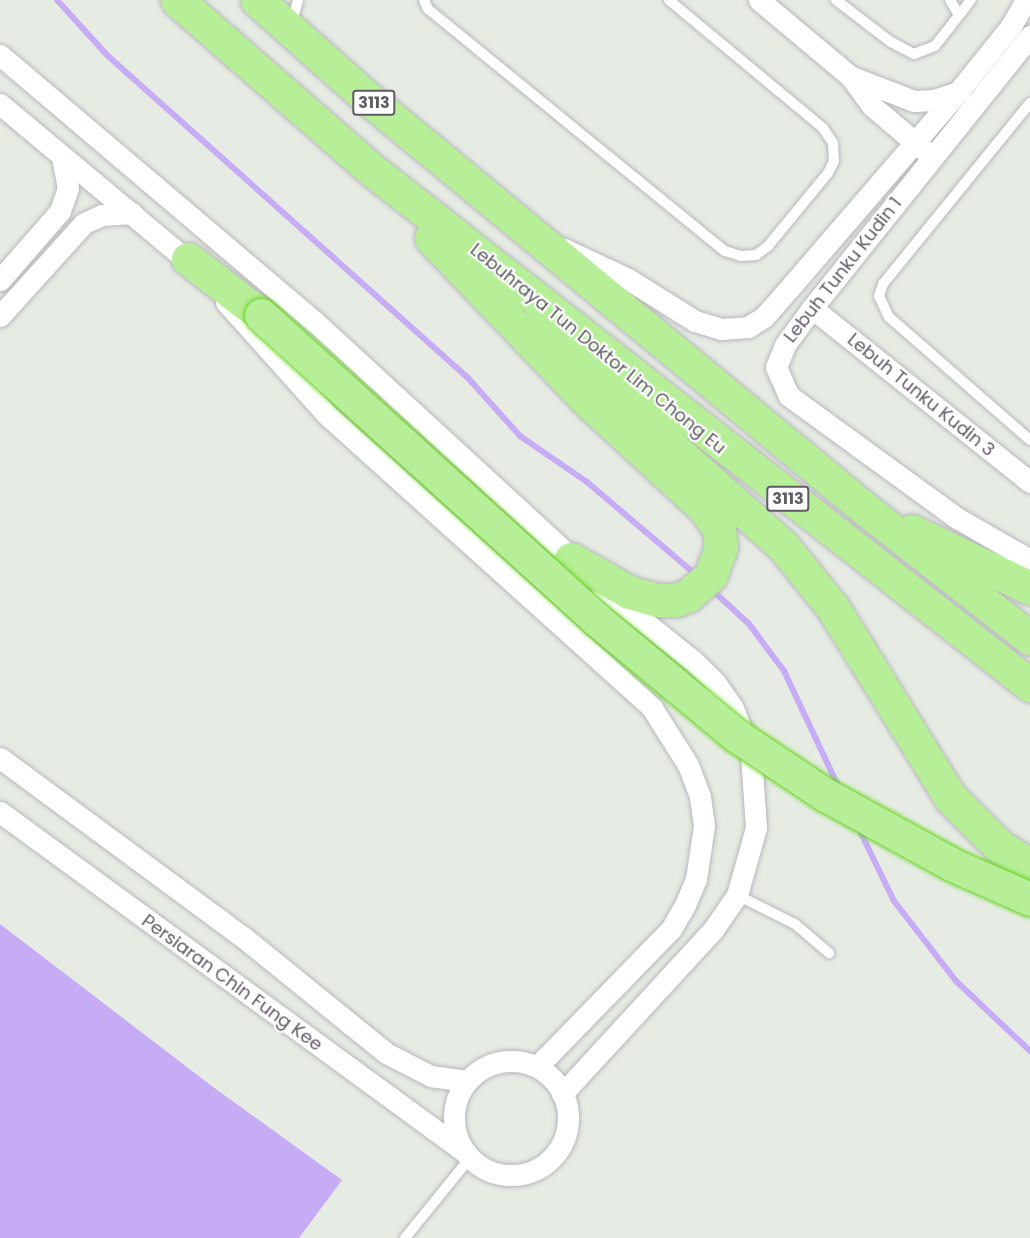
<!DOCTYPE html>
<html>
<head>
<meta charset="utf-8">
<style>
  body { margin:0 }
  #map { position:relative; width:1030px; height:1238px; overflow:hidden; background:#e6ece4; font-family:Poppins,sans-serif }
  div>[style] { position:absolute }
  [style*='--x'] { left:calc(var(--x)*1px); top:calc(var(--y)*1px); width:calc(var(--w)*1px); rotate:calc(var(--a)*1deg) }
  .water>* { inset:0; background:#c5acf4 }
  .stream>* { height:6px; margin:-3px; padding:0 3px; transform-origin:3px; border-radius:3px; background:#c5acf4 }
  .roads { filter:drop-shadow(0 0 2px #b9b6bc) drop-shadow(0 0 2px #b9b6bc) }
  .lane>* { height:10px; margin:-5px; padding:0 5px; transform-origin:5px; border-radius:5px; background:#fff }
  .street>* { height:21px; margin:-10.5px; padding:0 10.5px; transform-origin:10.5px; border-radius:10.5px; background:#fff }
  .street>.ring { margin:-10.5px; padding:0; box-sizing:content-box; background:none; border:21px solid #fff; border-radius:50% }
  .highway>* { height:33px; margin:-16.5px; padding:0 16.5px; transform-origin:16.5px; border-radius:16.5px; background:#b6ef97 }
  .bridges { filter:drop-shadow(0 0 2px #66d31c) drop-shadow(0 0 2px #66d31c) }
  .highway-bridge>* { height:33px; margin:-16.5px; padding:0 16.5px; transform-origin:16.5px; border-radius:16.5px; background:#b6ef97 }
  span { translate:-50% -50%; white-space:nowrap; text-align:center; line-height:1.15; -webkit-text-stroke:4.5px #fff; paint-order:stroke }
  .shield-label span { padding:2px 4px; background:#fff; border:2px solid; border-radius:4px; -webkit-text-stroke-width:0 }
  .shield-label { font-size:16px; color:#5f5c62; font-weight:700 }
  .street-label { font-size:18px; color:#5f5c62 }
</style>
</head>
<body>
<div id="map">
  <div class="water">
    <div style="clip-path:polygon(0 924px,213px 1087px,342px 1180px,299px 1238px,0 1238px)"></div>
  </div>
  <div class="stream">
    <div style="--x:57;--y:0;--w:76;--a:47.7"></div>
    <div style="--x:108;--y:56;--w:483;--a:41.8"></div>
    <div style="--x:468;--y:378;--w:78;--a:48.1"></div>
    <div style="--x:520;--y:436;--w:81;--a:34.5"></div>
    <div style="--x:587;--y:482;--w:142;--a:40.4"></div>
    <div style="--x:711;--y:589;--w:52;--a:42.6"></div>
    <div style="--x:749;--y:624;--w:59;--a:53.3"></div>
    <div style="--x:784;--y:671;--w:129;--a:64.8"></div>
    <div style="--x:858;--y:827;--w:82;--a:64.1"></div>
    <div style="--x:894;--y:901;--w:101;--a:52.2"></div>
    <div style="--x:956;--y:981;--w:102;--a:43.4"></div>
  </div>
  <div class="roads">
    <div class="lane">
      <div style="--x:424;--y:0;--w:10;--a:66"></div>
      <div style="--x:428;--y:9;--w:383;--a:39.2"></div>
      <div style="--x:725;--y:251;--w:17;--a:17"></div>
      <div style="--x:741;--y:256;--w:15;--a:-4"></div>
      <div style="--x:756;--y:255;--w:15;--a:-37"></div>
      <div style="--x:768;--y:246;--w:94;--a:-50.6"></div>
      <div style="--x:828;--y:173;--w:13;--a:-63"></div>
      <div style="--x:834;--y:161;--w:18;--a:-93"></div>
      <div style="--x:833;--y:143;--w:18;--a:-124"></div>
      <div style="--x:823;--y:128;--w:200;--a:-140.3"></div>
      <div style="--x:836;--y:0;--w:69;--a:37.4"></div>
      <div style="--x:891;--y:42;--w:26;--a:28"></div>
      <div style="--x:914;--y:54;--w:22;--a:-21"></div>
      <div style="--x:935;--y:46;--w:58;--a:-52"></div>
      <div style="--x:950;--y:0;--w:17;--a:59"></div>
      <div style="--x:291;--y:26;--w:27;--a:-75"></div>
      <div style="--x:1030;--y:103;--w:233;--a:129.1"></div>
      <div style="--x:883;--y:284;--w:13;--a:108"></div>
      <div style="--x:879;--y:296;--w:23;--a:65"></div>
      <div style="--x:889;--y:317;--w:187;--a:41.1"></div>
      <div style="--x:737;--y:895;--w:65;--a:26.6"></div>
      <div style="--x:795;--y:924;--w:45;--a:40.5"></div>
      <div style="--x:405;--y:1238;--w:103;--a:-50.9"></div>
    </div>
    <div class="street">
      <div style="--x:759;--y:0;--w:120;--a:39.9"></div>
      <div style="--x:851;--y:77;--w:36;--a:54"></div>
      <div style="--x:872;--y:106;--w:68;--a:40.2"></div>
      <div style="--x:1030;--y:36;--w:349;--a:128.7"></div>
      <div style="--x:812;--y:308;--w:46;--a:126.1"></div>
      <div style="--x:785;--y:345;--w:24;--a:112"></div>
      <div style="--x:776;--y:367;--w:32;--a:66"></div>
      <div style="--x:789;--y:396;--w:208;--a:36"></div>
      <div style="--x:957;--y:518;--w:84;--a:29.9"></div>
      <div style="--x:0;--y:55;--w:413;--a:40.3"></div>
      <div style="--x:315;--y:322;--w:360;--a:42.6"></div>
      <div style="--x:852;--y:77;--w:66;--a:21.2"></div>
      <div style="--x:914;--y:101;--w:20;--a:-3"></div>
      <div style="--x:934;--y:100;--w:22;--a:-18"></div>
      <div style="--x:0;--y:104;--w:254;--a:39.9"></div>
      <div style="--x:564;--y:249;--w:71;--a:25.1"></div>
      <div style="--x:628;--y:279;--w:79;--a:32.1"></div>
      <div style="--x:695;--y:321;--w:27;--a:17"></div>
      <div style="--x:721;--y:329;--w:27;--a:-4"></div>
      <div style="--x:748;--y:327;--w:19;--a:-32"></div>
      <div style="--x:764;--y:317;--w:44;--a:-48.7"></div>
      <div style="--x:793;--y:284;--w:253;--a:-49.3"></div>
      <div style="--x:958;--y:92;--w:85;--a:-51.2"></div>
      <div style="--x:1011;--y:26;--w:30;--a:-60"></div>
      <div style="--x:0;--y:280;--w:91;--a:-49"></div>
      <div style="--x:60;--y:211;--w:24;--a:-71"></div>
      <div style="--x:68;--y:188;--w:32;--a:-101"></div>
      <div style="--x:226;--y:302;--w:150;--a:48.2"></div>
      <div style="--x:326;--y:414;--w:439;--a:42"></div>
      <div style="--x:652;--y:708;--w:67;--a:57.7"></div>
      <div style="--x:688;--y:765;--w:34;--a:69"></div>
      <div style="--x:700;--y:797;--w:29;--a:82"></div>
      <div style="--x:704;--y:826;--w:54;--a:98.6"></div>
      <div style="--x:696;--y:879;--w:28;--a:113"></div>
      <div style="--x:685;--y:905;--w:28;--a:120"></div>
      <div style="--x:671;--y:929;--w:192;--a:134.2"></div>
      <div style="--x:812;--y:308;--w:279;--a:38.6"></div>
      <div style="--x:0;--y:316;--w:125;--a:-47.9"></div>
      <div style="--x:84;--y:223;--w:20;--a:-24"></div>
      <div style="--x:102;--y:215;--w:30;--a:-4"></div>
      <div style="--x:0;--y:758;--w:302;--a:36.4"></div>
      <div style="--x:243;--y:937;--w:184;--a:39"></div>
      <div style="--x:386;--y:1053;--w:51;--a:27.1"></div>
      <div style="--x:431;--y:1076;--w:36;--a:8"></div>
      <div style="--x:0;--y:812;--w:576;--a:36.17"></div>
      <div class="ring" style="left:454px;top:1061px;width:93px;height:93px"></div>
      <div style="--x:562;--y:1094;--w:223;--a:-47.4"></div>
      <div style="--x:713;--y:930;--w:42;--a:-55.6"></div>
      <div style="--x:737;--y:895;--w:70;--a:-74.2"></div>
      <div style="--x:756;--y:828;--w:73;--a:-93.9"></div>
      <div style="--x:751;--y:755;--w:50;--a:-111"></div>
      <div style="--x:733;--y:708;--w:32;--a:-125"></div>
      <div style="--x:715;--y:682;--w:32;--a:-136"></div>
      <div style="--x:692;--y:660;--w:115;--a:-141.3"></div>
    </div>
    <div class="highway">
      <div style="--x:177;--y:0;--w:259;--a:41.1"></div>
      <div style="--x:372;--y:170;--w:836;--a:38.05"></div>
      <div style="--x:257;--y:0;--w:144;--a:41.6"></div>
      <div style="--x:365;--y:96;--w:647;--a:39.54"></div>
      <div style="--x:864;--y:508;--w:211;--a:38.1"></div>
      <div style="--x:431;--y:238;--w:231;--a:46.1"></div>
      <div style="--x:591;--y:404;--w:155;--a:42.6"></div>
      <div style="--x:705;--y:509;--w:24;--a:55"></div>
      <div style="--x:719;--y:529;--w:18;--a:84"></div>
      <div style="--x:721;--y:547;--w:30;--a:110"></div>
      <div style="--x:711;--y:575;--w:30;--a:138"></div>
      <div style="--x:689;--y:595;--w:14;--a:159"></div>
      <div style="--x:676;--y:600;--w:19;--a:180"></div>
      <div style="--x:657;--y:600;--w:29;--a:-164"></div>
      <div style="--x:629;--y:592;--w:67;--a:-150.4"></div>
      <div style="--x:188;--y:259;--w:92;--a:37.5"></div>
      <div style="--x:536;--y:326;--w:331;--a:41.7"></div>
      <div style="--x:783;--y:546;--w:80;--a:51.1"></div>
      <div style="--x:833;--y:608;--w:222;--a:58.2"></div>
      <div style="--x:950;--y:797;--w:69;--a:45"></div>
      <div style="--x:999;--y:846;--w:36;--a:32"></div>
      <div style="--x:912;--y:531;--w:131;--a:25.8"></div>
    </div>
  </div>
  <div class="bridges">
    <div class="highway-bridge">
      <div style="--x:261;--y:315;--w:452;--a:42.2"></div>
      <div style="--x:596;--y:619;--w:183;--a:39.7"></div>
      <div style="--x:737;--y:736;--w:105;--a:33.7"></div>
      <div style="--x:824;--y:794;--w:147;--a:28.8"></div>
      <div style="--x:953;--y:865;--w:84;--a:23.8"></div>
    </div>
  </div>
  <div class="shield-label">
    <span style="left:374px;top:103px">3113</span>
    <span style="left:788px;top:499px">3113</span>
  </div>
  <div class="street-label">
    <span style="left:843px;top:270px;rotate:-52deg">Lebuh Tunku Kudin 1</span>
    <span style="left:598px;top:349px;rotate:39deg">Lebuhraya Tun Doktor Lim Chong Eu</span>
    <span style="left:921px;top:395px;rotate:39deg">Lebuh Tunku Kudin 3</span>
    <span style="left:232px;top:983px;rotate:36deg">Persiaran Chin Fung Kee</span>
  </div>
</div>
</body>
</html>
